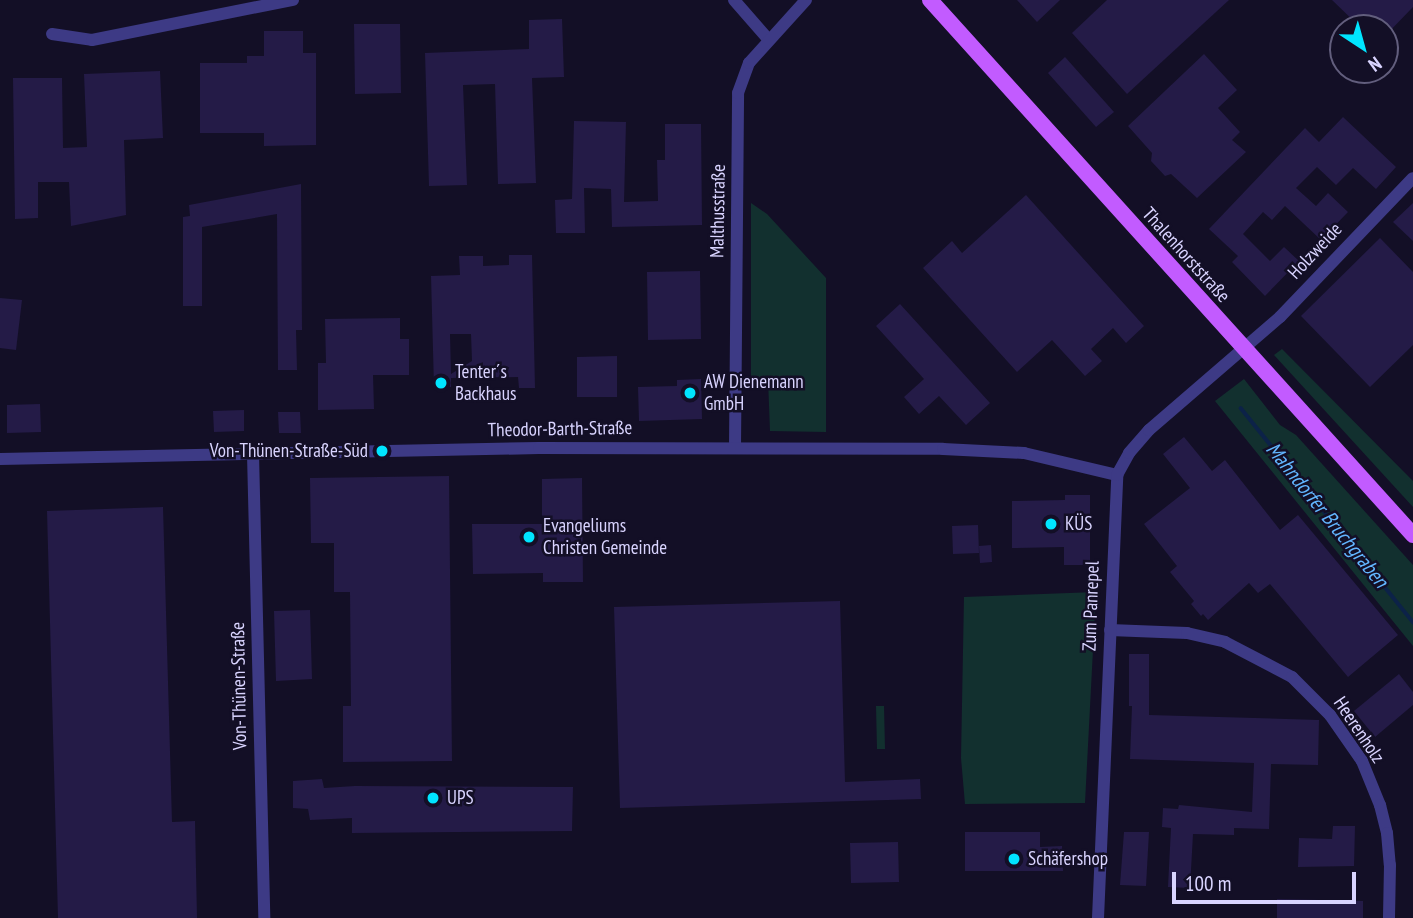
<!DOCTYPE html>
<html>
<head>
<meta charset="utf-8">
<style>
  body { margin:0 }
  #map { position:relative; width:1413px; height:918px; overflow:hidden; background:#130f26; font-family:"PT Sans Narrow",sans-serif }
  div>[style] { position:absolute }
  [style*='--x'] { left:calc(var(--x)*1px); top:calc(var(--y)*1px); width:calc(var(--w)*1px); rotate:calc(var(--a)*1deg) }
  .green>* { inset:0; background:#12302f }
  .stream>* { height:3.5px; margin:-1.75px; padding:0 1.75px; transform-origin:1.75px; border-radius:1.75px; background:#0c2248 }
  .building>* { inset:0; background:#241b47 }
  .minor>* { height:12px; margin:-6px; padding:0 6px; transform-origin:6px; border-radius:6px; background:#3d3a85 }
  .major>* { height:16px; margin:-8px; padding:0 8px; transform-origin:8px; border-radius:8px; background:#c25bff }
  .dots>* { width:19px; height:19px; translate:-50% -50%; box-sizing:border-box; border:4px solid #130f26; border-radius:50% }
  span { translate:-50% -50%; white-space:nowrap; text-align:center; line-height:1.15; -webkit-text-stroke:5px #130f26; paint-order:stroke }
  .street-label { font-size:19px; color:#d9d4ff }
  .poi-label { font-size:19px; color:#d9d4ff }
  .left { translate:0 -50%; text-align:left }
  .right { translate:-100% -50%; text-align:right }
  .water-label { font-size:21px; color:#62b6ff; font-style:italic }
  .north { position:absolute; left:1329px; top:14px; width:70px; height:70px; box-sizing:border-box; background:#130f26; border:2px solid #625e7d; border-radius:50%; rotate:144deg; font-size:19px; font-weight:700; line-height:28px; text-align:center; color:#d9d4ff }
  .north::after { content:''; display:block; margin:auto; width:24px; height:32px; background:#00e5ff; clip-path:polygon(50% 0,100% 100%,50% 72%,0 100%) }
  .scale { position:absolute; left:1172px; top:872px; width:184px; height:32px; box-sizing:border-box; border:4px solid #d9d4ff; border-top:0; padding-left:9px; font-size:21px; line-height:24px; white-space:nowrap; color:#d9d4ff; -webkit-text-stroke:5px #130f26; paint-order:stroke }
</style>
</head>
<body>
<div id="map">
  <div class="green">
    <div style="clip-path:polygon(751px 203px,767px 214px,826px 278px,826px 432px,770px 431px,768px 379px,751px 379px)"></div>
    <div style="clip-path:polygon(1282px 349px,1413px 481px,1413px 507px,1274px 355px)"></div>
    <div style="clip-path:polygon(1244px 379px,1280px 425px,1296px 435px,1413px 565px,1413px 646px,1215px 401px)"></div>
    <div style="clip-path:polygon(1096px 592px,1085px 803px,965px 804px,961px 758px,964px 597px)"></div>
    <div style="clip-path:polygon(876px 706px,884px 706px,885px 749px,877px 749px)"></div>
  </div>
  <div class="stream">
    <div style="--x:1241;--y:408;--w:275;--a:51.2"></div>
  </div>
  <div class="building">
    <div style="clip-path:polygon(1017px 0,1060px 0,1037px 22px)"></div>
    <div style="clip-path:polygon(1107px 0,1229px 0,1127px 94px,1072px 33px)"></div>
    <div style="clip-path:polygon(1332px 0,1413px 0,1413px 7px,1385px 36px,1385px 28px,1361px 28px)"></div>
    <div style="clip-path:polygon(562px 19px,564px 77px,532px 78px,536px 183px,498px 184px,495px 84px,463px 85px,467px 185px,429px 186px,425px 53px,529px 49px,529px 20px)"></div>
    <div style="clip-path:polygon(354px 24px,400px 24px,401px 93px,355px 94px)"></div>
    <div style="clip-path:polygon(264px 31px,303px 31px,303px 53px,316px 53px,316px 145px,264px 146px,264px 133px,200px 133px,200px 63px,247px 63px,247px 56px,264px 56px)"></div>
    <div style="clip-path:polygon(1204px 54px,1237px 90px,1218px 108px,1240px 132px,1232px 140px,1246px 152px,1197px 198px,1171px 174px,1165px 176px,1151px 161px,1152px 153px,1128px 126px)"></div>
    <div style="clip-path:polygon(1065px 57px,1114px 112px,1096px 127px,1048px 73px)"></div>
    <div style="clip-path:polygon(160px 71px,163px 138px,124px 140px,126px 215px,71px 226px,69px 182px,38px 182px,38px 218px,15px 219px,13px 78px,62px 78px,63px 148px,87px 147px,84px 74px)"></div>
    <div style="clip-path:polygon(1343px 117px,1396px 167px,1376px 189px,1353px 168px,1336px 185px,1317px 167px,1296px 188px,1316px 206px,1328px 193px,1348px 212px,1321px 240px,1285px 206px,1272px 220px,1263px 212px,1243px 234px,1270px 261px,1284px 247px,1299px 261px,1265px 296px,1232px 262px,1238px 256px,1209px 229px,1305px 128px,1319px 142px)"></div>
    <div style="clip-path:polygon(574px 121px,626px 122px,624px 202px,658px 201px,657px 160px,665px 160px,665px 124px,701px 124px,702px 225px,612px 227px,611px 189px,584px 188px,585px 233px,556px 233px,555px 200px,572px 199px)"></div>
    <div style="clip-path:polygon(301px 184px,302px 330px,296px 330px,297px 370px,278px 370px,277px 214px,202px 227px,202px 306px,183px 306px,183px 217px,190px 216px,189px 205px)"></div>
    <div style="clip-path:polygon(1026px 195px,1144px 326px,1126px 343px,1113px 328px,1091px 349px,1102px 361px,1085px 376px,1052px 340px,1017px 372px,923px 268px,952px 241px,962px 253px)"></div>
    <div style="clip-path:polygon(1413px 203px,1413px 241px,1393px 222px)"></div>
    <div style="clip-path:polygon(1380px 238px,1413px 272px,1413px 345px,1370px 387px,1301px 316px)"></div>
    <div style="clip-path:polygon(evenodd,509px 255px,532px 255px,535px 388px,519px 388px,518px 377px,451px 378px,451px 387px,434px 387px,431px 276px,460px 275px,459px 256px,483px 256px,483px 266px,509px 265px,509px 255px,450px 334px,471px 334px,472px 361px,451px 374px,450px 334px)"></div>
    <div style="clip-path:polygon(700px 271px,701px 339px,648px 340px,647px 272px)"></div>
    <div style="clip-path:polygon(0 298px,22px 300px,16px 350px,0 348px)"></div>
    <div style="clip-path:polygon(900px 304px,990px 403px,966px 425px,939px 396px,919px 414px,904px 397px,924px 379px,876px 326px)"></div>
    <div style="clip-path:polygon(400px 318px,400px 339px,409px 339px,409px 375px,373px 375px,374px 409px,318px 410px,318px 363px,326px 363px,325px 319px)"></div>
    <div style="clip-path:polygon(617px 356px,617px 397px,577px 397px,577px 357px)"></div>
    <div style="clip-path:polygon(701px 379px,702px 419px,639px 421px,638px 387px,677px 386px,677px 380px)"></div>
    <div style="clip-path:polygon(40px 404px,41px 432px,7px 433px,7px 405px)"></div>
    <div style="clip-path:polygon(244px 410px,244px 431px,214px 432px,213px 411px)"></div>
    <div style="clip-path:polygon(278px 412px,300px 412px,301px 433px,279px 433px)"></div>
    <div style="clip-path:polygon(1184px 437px,1212px 471px,1225px 460px,1280px 530px,1298px 515px,1398px 635px,1348px 677px,1270px 584px,1258px 593px,1249px 583px,1208px 620px,1203px 614px,1201px 616px,1191px 604px,1194px 601px,1170px 572px,1177px 566px,1144px 524px,1190px 488px,1163px 454px)"></div>
    <div style="clip-path:polygon(449px 476px,452px 761px,343px 762px,343px 706px,351px 706px,350px 592px,334px 592px,334px 543px,311px 543px,310px 478px)"></div>
    <div style="clip-path:polygon(582px 478px,583px 582px,543px 582px,543px 573px,473px 574px,472px 524px,542px 524px,542px 479px)"></div>
    <div style="clip-path:polygon(1065px 495px,1090px 495px,1090px 565px,1064px 565px,1064px 547px,1012px 548px,1012px 501px,1065px 500px)"></div>
    <div style="clip-path:polygon(163px 507px,172px 822px,195px 821px,197px 918px,58px 918px,47px 511px)"></div>
    <div style="clip-path:polygon(978px 525px,979px 553px,953px 554px,952px 526px)"></div>
    <div style="clip-path:polygon(991px 545px,992px 562px,980px 563px,979px 546px)"></div>
    <div style="clip-path:polygon(840px 601px,845px 782px,920px 779px,921px 799px,620px 808px,614px 607px)"></div>
    <div style="clip-path:polygon(310px 610px,312px 679px,276px 681px,274px 611px)"></div>
    <div style="clip-path:polygon(1129px 654px,1149px 654px,1149px 715px,1319px 720px,1318px 765px,1271px 764px,1269px 829px,1234px 828px,1234px 835px,1193px 834px,1190px 888px,1168px 887px,1171px 828px,1162px 827px,1163px 808px,1178px 809px,1179px 805px,1252px 812px,1254px 763px,1130px 759px,1132px 706px,1129px 706px)"></div>
    <div style="clip-path:polygon(1399px 674px,1413px 692px,1413px 705px,1375px 737px,1354px 711px)"></div>
    <div style="clip-path:polygon(322px 779px,324px 788px,355px 786px,573px 787px,572px 831px,352px 833px,352px 818px,310px 820px,308px 809px,293px 808px,293px 781px)"></div>
    <div style="clip-path:polygon(1333px 826px,1355px 826px,1354px 866px,1298px 867px,1299px 838px,1332px 839px)"></div>
    <div style="clip-path:polygon(965px 832px,1040px 832px,1040px 847px,1062px 846px,1063px 871px,965px 871px)"></div>
    <div style="clip-path:polygon(1124px 832px,1149px 832px,1146px 886px,1120px 885px)"></div>
    <div style="clip-path:polygon(898px 842px,899px 882px,851px 883px,850px 843px)"></div>
    <div style="clip-path:polygon(1277px 899px,1363px 901px,1363px 918px,1277px 918px)"></div>
  </div>
  <div class="minor">
    <div style="--x:734;--y:0;--w:53;--a:48.8"></div>
    <div style="--x:52;--y:34;--w:40;--a:8.5"></div>
    <div style="--x:92;--y:40;--w:205;--a:-11.3"></div>
    <div style="--x:735;--y:447;--w:354;--a:-89.5"></div>
    <div style="--x:738;--y:93;--w:32;--a:-70"></div>
    <div style="--x:749;--y:63;--w:85;--a:-47.9"></div>
    <div style="--x:253;--y:454;--w:464;--a:88.6"></div>
    <div style="--x:0;--y:459;--w:539;--a:-1.17"></div>
    <div style="--x:539;--y:448;--w:404;--a:0.1"></div>
    <div style="--x:943;--y:449;--w:81;--a:2.8"></div>
    <div style="--x:1024;--y:453;--w:96;--a:13.3"></div>
    <div style="--x:1110;--y:630;--w:77;--a:2.2"></div>
    <div style="--x:1187;--y:633;--w:39;--a:13"></div>
    <div style="--x:1225;--y:642;--w:76;--a:27.6"></div>
    <div style="--x:1292;--y:677;--w:54;--a:45"></div>
    <div style="--x:1330;--y:715;--w:56;--a:55.2"></div>
    <div style="--x:1362;--y:761;--w:48;--a:67.8"></div>
    <div style="--x:1380;--y:805;--w:29;--a:76"></div>
    <div style="--x:1387;--y:833;--w:32;--a:85"></div>
    <div style="--x:1390;--y:865;--w:53;--a:91.1"></div>
    <div style="--x:1098;--y:918;--w:443;--a:-87.5"></div>
    <div style="--x:1117;--y:475;--w:25;--a:-61"></div>
    <div style="--x:1129;--y:453;--w:30;--a:-49"></div>
    <div style="--x:1149;--y:430;--w:173;--a:-40.8"></div>
    <div style="--x:1280;--y:317;--w:192;--a:-46.3"></div>
  </div>
  <div class="major">
    <div style="--x:930;--y:0;--w:721;--a:47.92"></div>
  </div>
  <div class="dots">
    <div style="left:441px;top:383px;background:#00e5ff"></div>
    <div style="left:690px;top:393px;background:#00e5ff"></div>
    <div style="left:382px;top:451px;background:#00e5ff"></div>
    <div style="left:1051px;top:524px;background:#00e5ff"></div>
    <div style="left:529px;top:537px;background:#00e5ff"></div>
    <div style="left:433px;top:798px;background:#00e5ff"></div>
    <div style="left:1014px;top:859px;background:#00e5ff"></div>
  </div>
  <div class="street-label">
    <span style="left:718px;top:211px;rotate:-89deg">Malthusstraße</span>
    <span style="left:1315px;top:251px;rotate:-47deg">Holzweide</span>
    <span style="left:1186px;top:255px;rotate:48deg">Thalenhorststraße</span>
    <span style="left:560px;top:429px;rotate:-1deg">Theodor-Barth-Straße</span>
    <span style="left:1091px;top:606px;rotate:-88deg">Zum Panrepel</span>
    <span style="left:239px;top:686px;rotate:-91deg">Von-Thünen-Straße</span>
    <span style="left:1359px;top:730px;rotate:56deg">Heerenholz</span>
  </div>
  <div class="poi-label">
    <span class="left" style="left:455px;top:383px">Tenter´s<br>Backhaus</span>
    <span class="left" style="left:704px;top:393px">AW Dienemann<br>GmbH</span>
    <span class="right" style="left:368px;top:451px">Von-Thünen-Straße-Süd</span>
    <span class="left" style="left:1065px;top:524px">KÜS</span>
    <span class="left" style="left:543px;top:537px">Evangeliums<br>Christen Gemeinde</span>
    <span class="left" style="left:447px;top:798px">UPS</span>
    <span class="left" style="left:1028px;top:859px">Schäfershop</span>
  </div>
  <div class="water-label">
    <span style="left:1327px;top:515px;rotate:51deg">Mahndorfer Bruchgraben</span>
  </div>
  <div class="north">N</div>
  <div class="scale">100 m</div>
</div>
</body>
</html>
